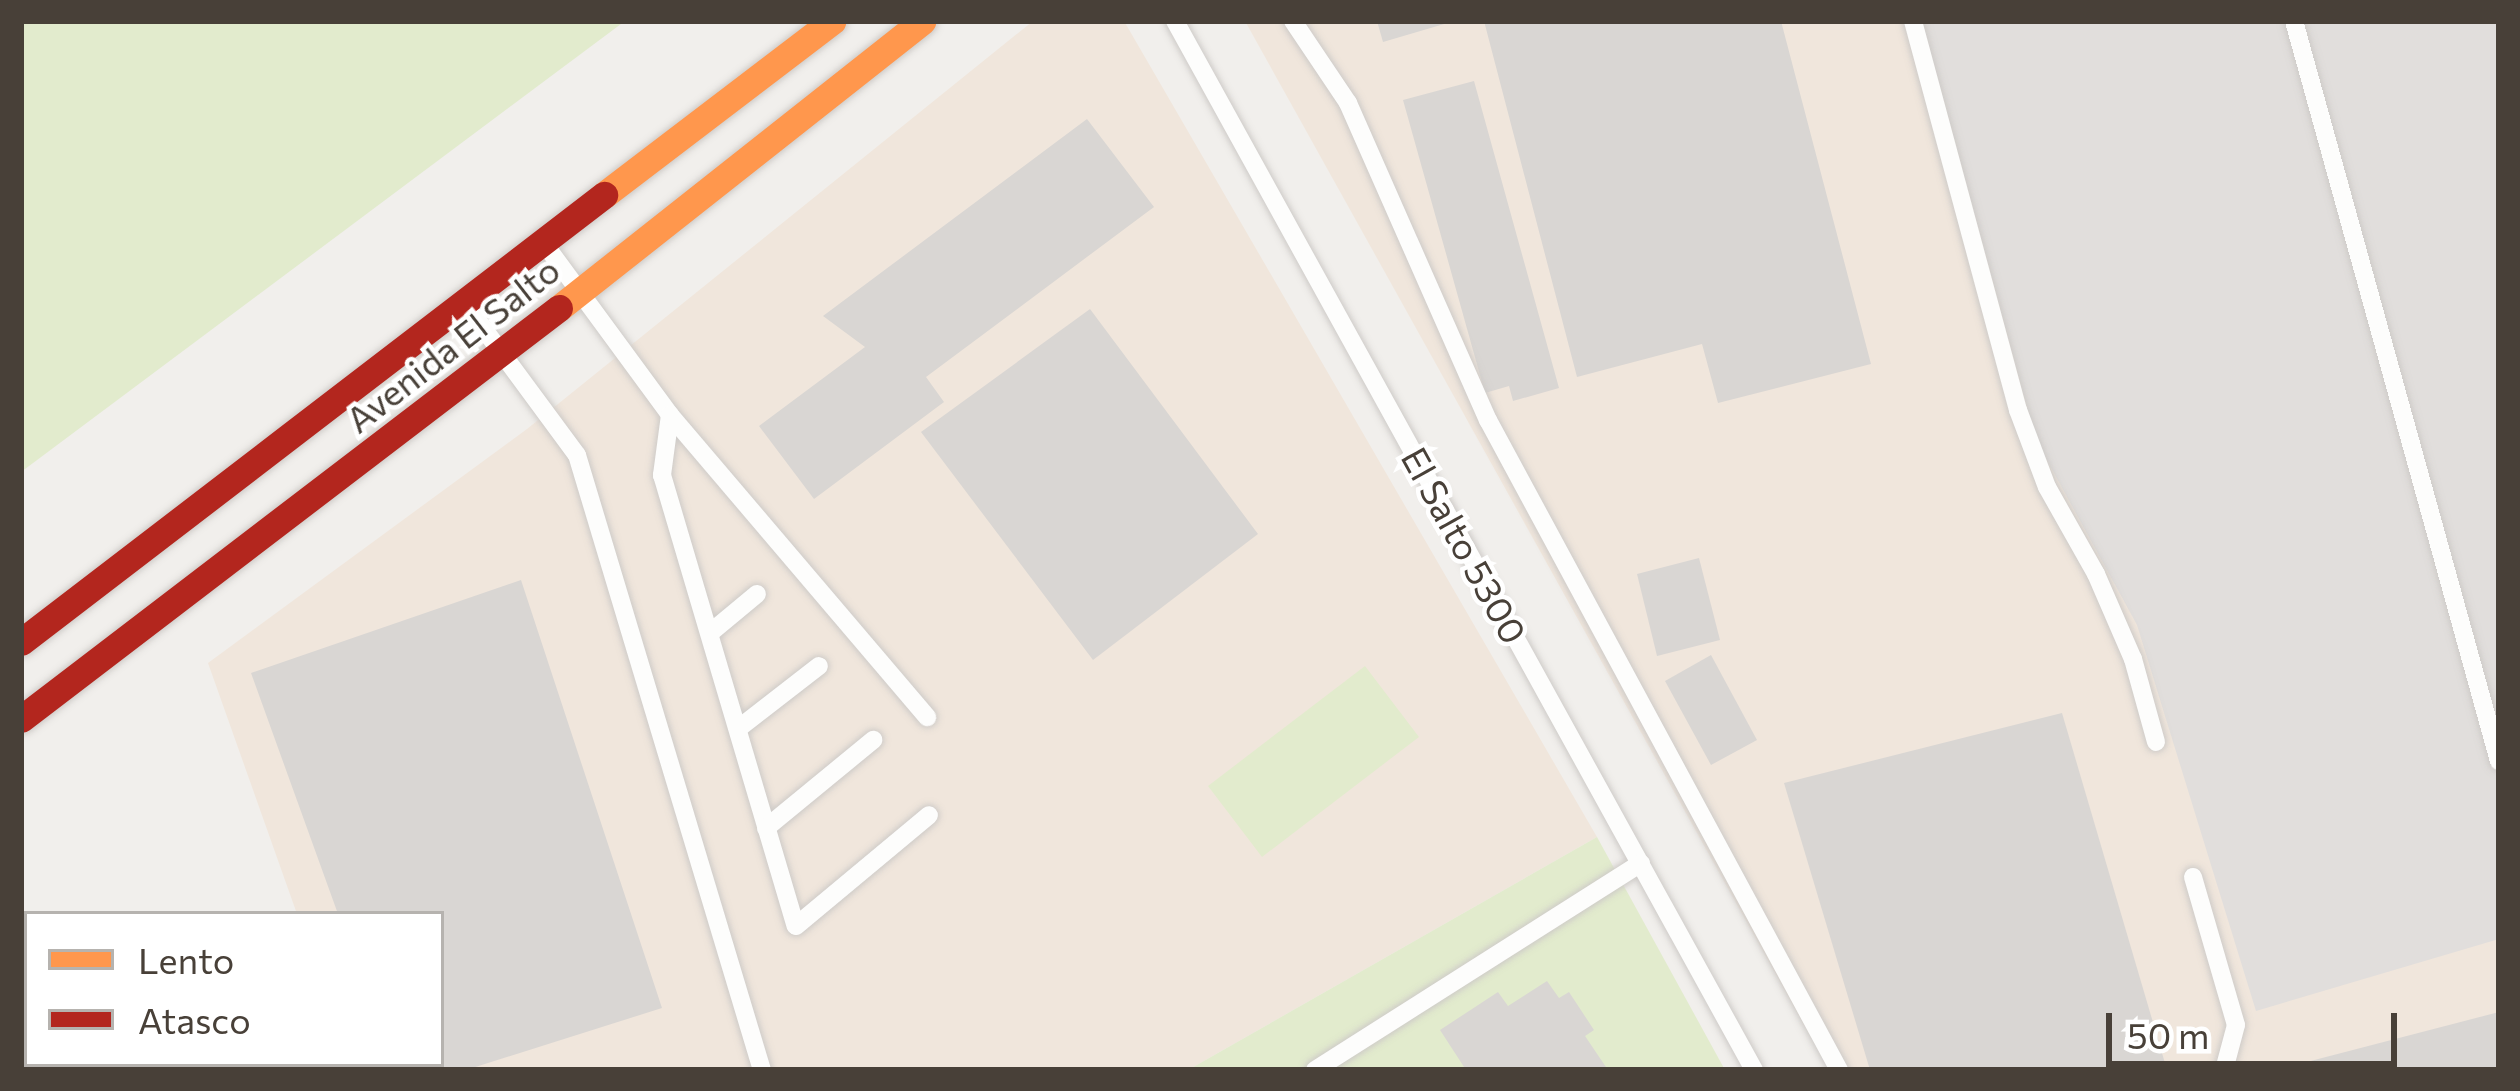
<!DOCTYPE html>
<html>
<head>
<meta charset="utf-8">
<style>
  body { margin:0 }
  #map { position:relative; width:2520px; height:1091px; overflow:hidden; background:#f1efec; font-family:Commissioner,sans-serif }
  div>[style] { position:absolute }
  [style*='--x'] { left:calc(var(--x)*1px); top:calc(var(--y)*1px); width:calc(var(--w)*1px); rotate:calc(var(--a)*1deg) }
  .commercial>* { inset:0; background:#f0e6dc }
  .green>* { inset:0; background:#e2ebcd }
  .parking>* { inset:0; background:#e1dedc }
  .building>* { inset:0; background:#d9d6d3 }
  .roads { filter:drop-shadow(0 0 3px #cecbc8) drop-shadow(0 0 3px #cecbc8) }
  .lane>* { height:18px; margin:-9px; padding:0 9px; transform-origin:9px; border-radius:9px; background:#fdfdfc }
  .slow>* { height:27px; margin:-13.5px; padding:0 13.5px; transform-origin:13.5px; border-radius:13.5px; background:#ff974d }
  .jam>* { height:27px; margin:-13.5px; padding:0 13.5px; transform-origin:13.5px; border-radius:13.5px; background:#b3261e }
  span { translate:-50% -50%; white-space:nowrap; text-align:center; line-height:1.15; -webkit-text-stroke:9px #fff; paint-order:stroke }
  .street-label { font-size:36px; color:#484038 }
  .frame { position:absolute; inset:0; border:24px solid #484038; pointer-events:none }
  .legend { position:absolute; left:24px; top:911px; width:420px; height:156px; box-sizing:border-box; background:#fff; border:3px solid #b6b3af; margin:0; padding:15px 21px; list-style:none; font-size:36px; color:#484038 }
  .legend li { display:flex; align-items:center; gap:24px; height:60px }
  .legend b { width:60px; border:3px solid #b6b3af }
  .scale { position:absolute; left:2106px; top:1013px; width:291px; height:54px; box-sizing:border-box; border:6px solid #484038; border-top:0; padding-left:15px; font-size:36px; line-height:42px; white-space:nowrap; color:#484038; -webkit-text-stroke:9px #fff; paint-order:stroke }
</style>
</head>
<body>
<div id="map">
  <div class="commercial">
    <div style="clip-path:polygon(1033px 21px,1124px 21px,1597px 837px,1188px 1070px,352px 1070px,350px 1064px,441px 1064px,441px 914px,297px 914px,208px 663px,527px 429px)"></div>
    <div style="clip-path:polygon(1245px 21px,2499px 21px,2499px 1070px,1829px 1070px)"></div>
  </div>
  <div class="green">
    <div style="clip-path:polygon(21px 21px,625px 21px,21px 472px)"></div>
    <div style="clip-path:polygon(1365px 666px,1419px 737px,1262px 857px,1208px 786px)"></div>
    <div style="clip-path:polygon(1597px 837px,1725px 1070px,1188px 1070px)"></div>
  </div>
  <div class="parking">
    <div style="clip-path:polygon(1922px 21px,2499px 21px,2499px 939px,2256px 1011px,2137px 625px,2036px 440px)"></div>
  </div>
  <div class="building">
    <div style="clip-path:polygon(1377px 21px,1450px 21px,1451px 22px,1383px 42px)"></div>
    <div style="clip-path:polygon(1484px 21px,1781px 21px,1871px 364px,1718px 403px,1702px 344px,1577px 377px)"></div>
    <div style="clip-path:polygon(1474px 81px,1559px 388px,1513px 401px,1509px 386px,1485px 393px,1403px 100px)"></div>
    <div style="clip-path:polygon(1087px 119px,1154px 207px,926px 377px,944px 402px,814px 499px,759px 426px,865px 347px,823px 316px)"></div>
    <div style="clip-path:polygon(1090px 309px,1258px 534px,1093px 660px,921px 432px)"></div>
    <div style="clip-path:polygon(1699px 558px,1720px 640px,1657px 656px,1637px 574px)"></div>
    <div style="clip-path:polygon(521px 580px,662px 1008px,466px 1070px,394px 1070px,392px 1064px,441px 1064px,441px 914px,338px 914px,251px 673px)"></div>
    <div style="clip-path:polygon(1711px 655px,1757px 740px,1711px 765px,1665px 681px)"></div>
    <div style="clip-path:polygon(2062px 713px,2167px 1070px,1870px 1070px,1784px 783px)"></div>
    <div style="clip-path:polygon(1547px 981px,1559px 998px,1569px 992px,1594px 1030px,1585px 1036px,1608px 1070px,1466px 1070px,1440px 1030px,1498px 992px,1508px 1006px)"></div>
    <div style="clip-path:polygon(2499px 1012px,2499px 1070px,2300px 1070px,2299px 1064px)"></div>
  </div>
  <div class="roads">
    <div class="lane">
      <div style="--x:1175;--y:21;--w:1198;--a:61.1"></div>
      <div style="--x:1293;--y:21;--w:99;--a:56.1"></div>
      <div style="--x:1348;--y:103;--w:347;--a:66.2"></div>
      <div style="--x:1488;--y:420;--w:739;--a:61.63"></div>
      <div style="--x:1913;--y:21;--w:403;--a:74.9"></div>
      <div style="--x:2018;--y:410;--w:82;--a:69.4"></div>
      <div style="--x:2047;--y:487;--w:100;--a:60.6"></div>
      <div style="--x:2096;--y:574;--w:93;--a:66.5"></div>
      <div style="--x:2133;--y:659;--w:86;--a:74.5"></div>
      <div style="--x:2294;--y:21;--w:768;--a:74.52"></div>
      <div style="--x:546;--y:246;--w:210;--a:53.7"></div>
      <div style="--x:670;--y:415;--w:397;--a:49.6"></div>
      <div style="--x:467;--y:306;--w:185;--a:53.6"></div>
      <div style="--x:577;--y:455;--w:642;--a:73.26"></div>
      <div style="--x:670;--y:415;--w:61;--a:97.6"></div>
      <div style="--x:662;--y:475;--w:470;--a:73.5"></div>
      <div style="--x:796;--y:926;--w:173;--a:-39.8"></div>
      <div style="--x:710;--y:633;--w:61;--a:-39.7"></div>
      <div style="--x:739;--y:728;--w:101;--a:-37.8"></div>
      <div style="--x:766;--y:828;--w:139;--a:-39.4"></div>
      <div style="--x:2193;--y:877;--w:154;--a:73.8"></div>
      <div style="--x:2236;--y:1025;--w:47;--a:104.9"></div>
      <div style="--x:1315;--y:1070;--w:386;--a:-32.4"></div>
    </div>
    <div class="slow">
      <div style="--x:604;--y:195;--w:287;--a:-37.3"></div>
      <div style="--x:559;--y:308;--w:463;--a:-38.3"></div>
    </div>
    <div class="jam">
      <div style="--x:21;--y:642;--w:735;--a:-37.48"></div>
      <div style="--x:21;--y:719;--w:677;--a:-37.38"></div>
    </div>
  </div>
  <div class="street-label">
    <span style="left:452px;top:344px;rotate:-38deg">Avenida El Salto</span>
    <span style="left:1465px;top:545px;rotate:61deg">El Salto 5300</span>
  </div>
  <div class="frame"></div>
  <ul class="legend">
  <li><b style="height:15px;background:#ff974d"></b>Lento</li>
  <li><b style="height:15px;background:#b3261e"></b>Atasco</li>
  </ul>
  <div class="scale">50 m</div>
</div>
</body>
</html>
